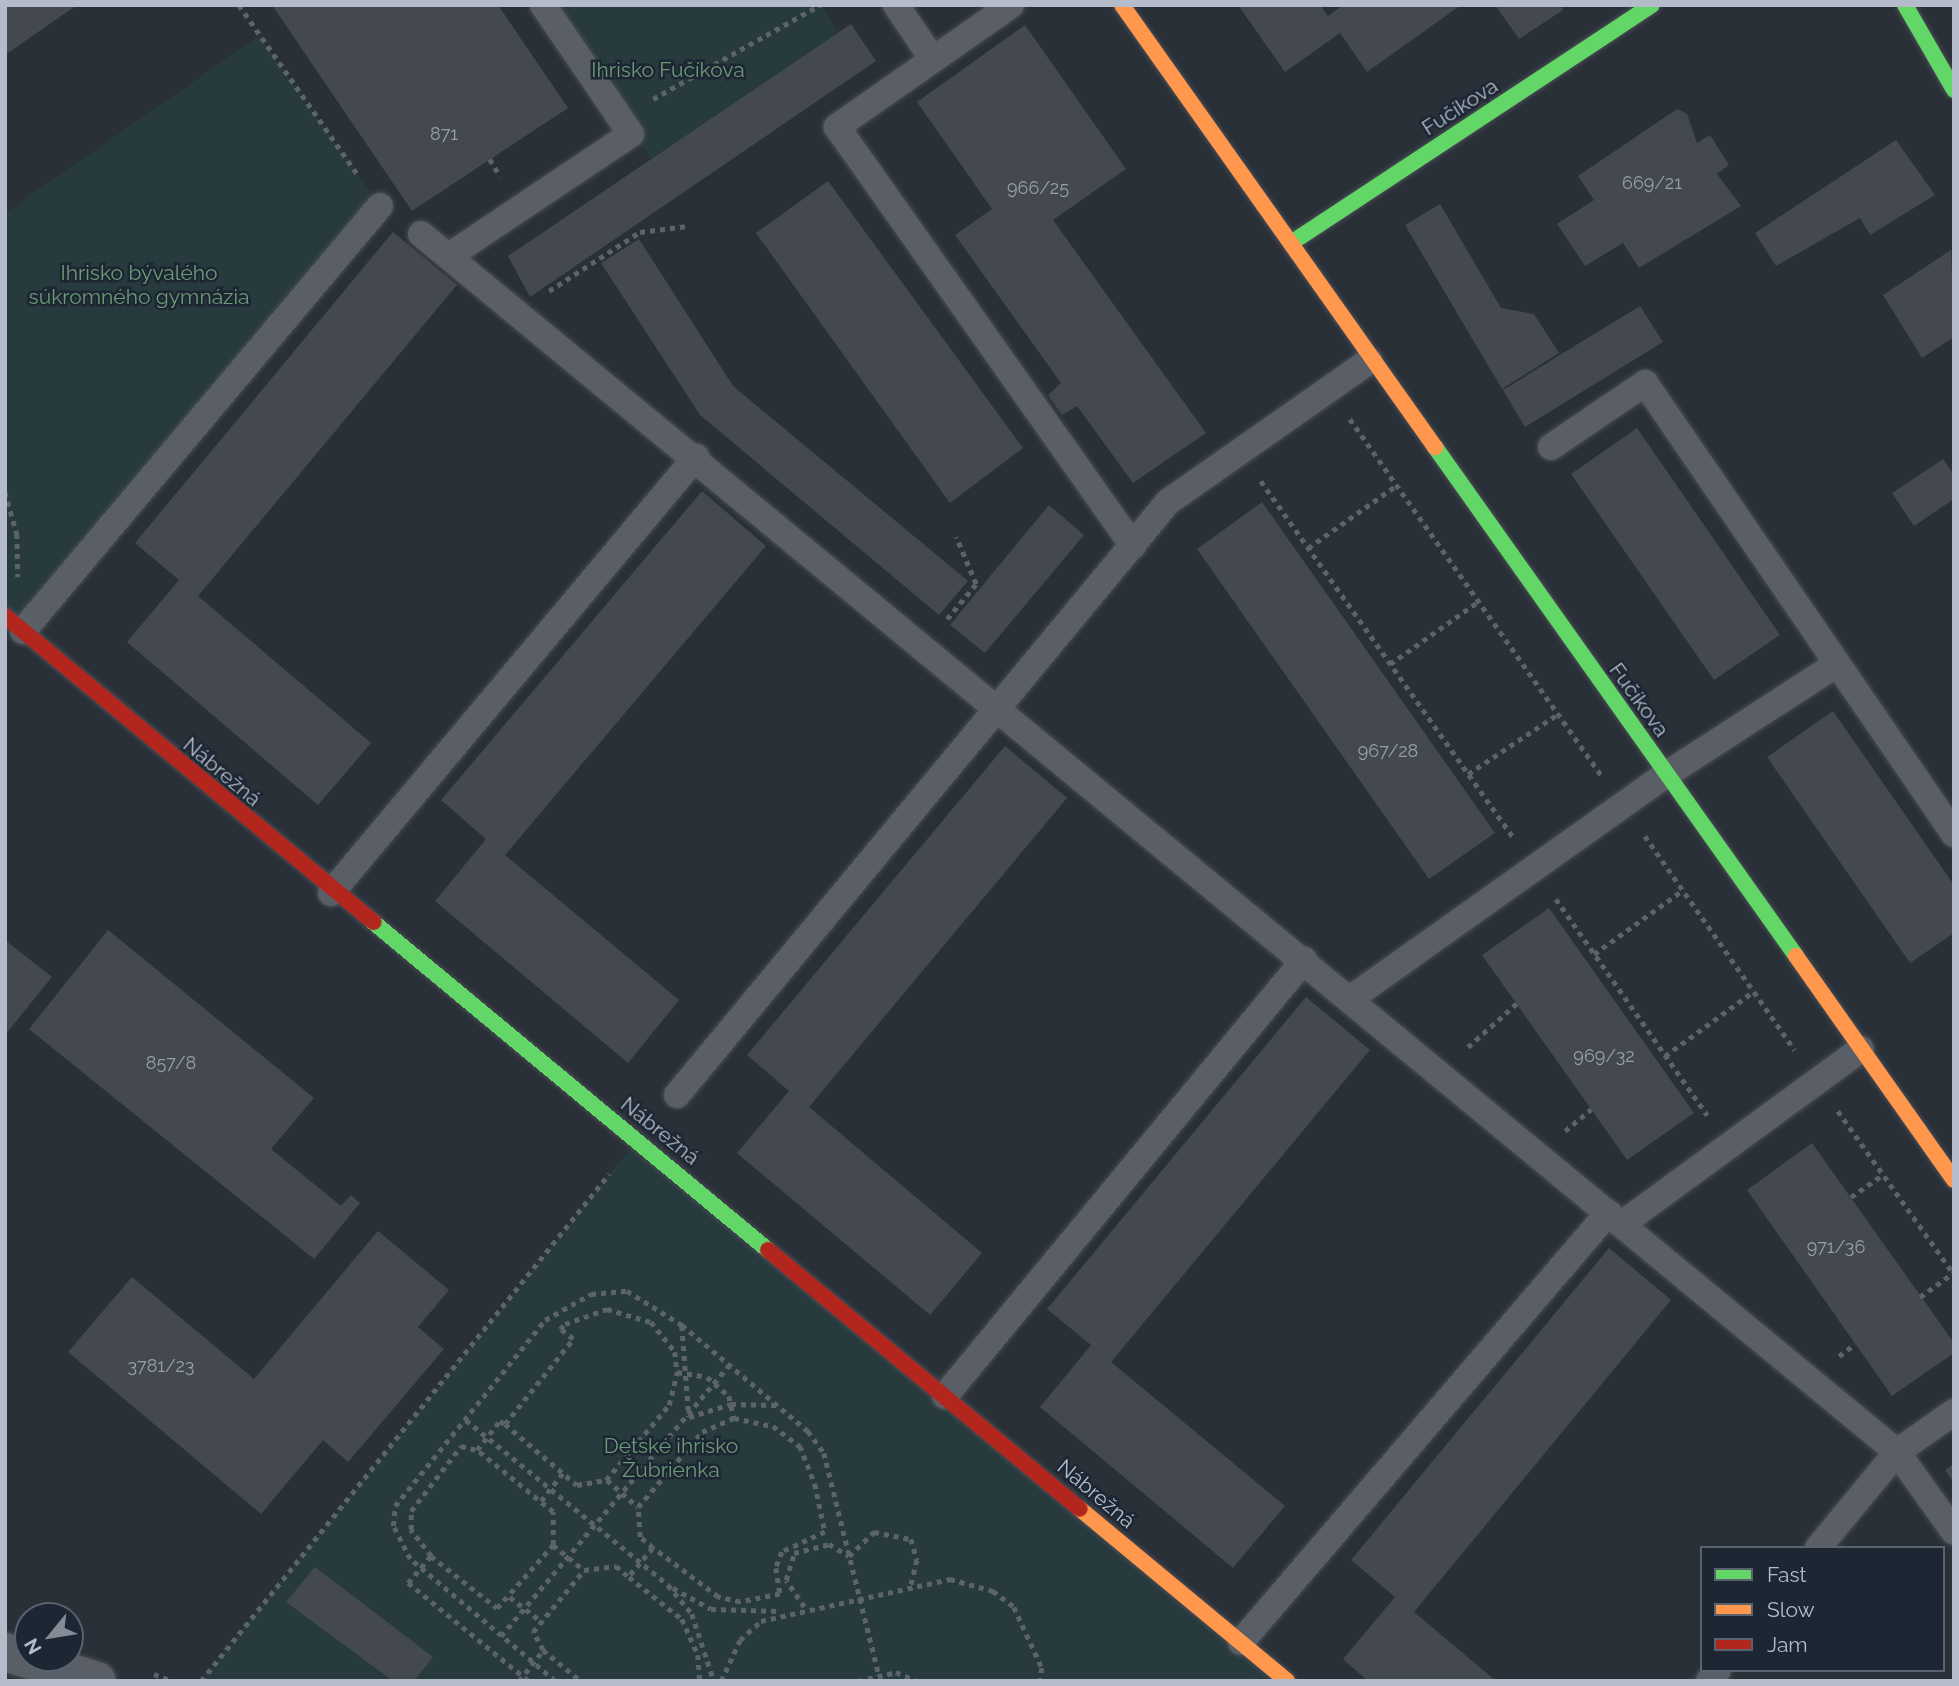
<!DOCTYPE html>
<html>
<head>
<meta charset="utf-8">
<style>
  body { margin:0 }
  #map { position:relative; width:1959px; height:1686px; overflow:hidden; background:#2a3038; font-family:Raleway,sans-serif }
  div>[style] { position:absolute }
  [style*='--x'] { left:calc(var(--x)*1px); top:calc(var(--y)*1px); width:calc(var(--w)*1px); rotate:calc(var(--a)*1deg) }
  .green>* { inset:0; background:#273a3e }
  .building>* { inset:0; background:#444950 }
  .path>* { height:4.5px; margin-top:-2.25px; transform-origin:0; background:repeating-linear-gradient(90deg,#5d636a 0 5px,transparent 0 10px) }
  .roads { filter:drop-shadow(0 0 2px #484c53) drop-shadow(0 0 2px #484c53) }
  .lane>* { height:26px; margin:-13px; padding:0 13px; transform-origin:13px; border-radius:13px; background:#5a5e66 }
  .street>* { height:38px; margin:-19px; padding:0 19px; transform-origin:19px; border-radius:19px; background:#5a5e66 }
  .fast>* { height:16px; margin:-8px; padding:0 8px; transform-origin:8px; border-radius:8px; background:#63d668 }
  .slow>* { height:16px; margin:-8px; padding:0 8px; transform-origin:8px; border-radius:8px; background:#ff974d }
  .jam>* { height:16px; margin:-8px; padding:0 8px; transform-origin:8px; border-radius:8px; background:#b3261e }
  span { translate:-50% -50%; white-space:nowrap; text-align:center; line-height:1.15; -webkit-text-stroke:5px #1d2633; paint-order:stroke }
  .number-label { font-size:18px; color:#989fab }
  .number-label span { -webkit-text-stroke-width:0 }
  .park-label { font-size:21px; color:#6b9a76 }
  .street-label { font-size:21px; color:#b4bcc9 }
  .frame { position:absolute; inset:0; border:7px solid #b4bcc9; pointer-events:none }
  .legend { position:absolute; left:1700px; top:1546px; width:245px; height:126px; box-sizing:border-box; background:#1d2633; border:2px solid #59626f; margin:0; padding:9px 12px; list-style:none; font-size:21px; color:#b4bcc9 }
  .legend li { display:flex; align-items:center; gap:14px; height:35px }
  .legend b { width:35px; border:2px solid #59626f }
  .north { position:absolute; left:14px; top:1602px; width:70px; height:70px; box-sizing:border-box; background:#1d2633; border:2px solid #59626f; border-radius:50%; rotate:240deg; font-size:19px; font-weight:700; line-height:28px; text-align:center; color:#b4bcc9 }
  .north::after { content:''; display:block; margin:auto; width:24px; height:32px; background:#848b96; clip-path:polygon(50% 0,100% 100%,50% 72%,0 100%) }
</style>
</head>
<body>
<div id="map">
  <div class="green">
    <div style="clip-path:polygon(549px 5px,821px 5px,838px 33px,651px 159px)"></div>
    <div style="clip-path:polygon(259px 36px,380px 206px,23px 631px,5px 616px,5px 213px)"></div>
    <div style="clip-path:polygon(638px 1139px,1287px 1681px,201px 1681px)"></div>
  </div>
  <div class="building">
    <div style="clip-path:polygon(5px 5px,77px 5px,5px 55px)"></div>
    <div style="clip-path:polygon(272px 5px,498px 5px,568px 108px,412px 211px)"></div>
    <div style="clip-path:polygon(1238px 5px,1320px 5px,1328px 16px,1343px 5px,1461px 5px,1367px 72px,1340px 33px,1285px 72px)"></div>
    <div style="clip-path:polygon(1495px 5px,1560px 5px,1563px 10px,1519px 39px)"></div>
    <div style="clip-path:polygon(851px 24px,876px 61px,530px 297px,508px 256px)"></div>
    <div style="clip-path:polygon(1025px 25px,1126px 169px,1053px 220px,1206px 433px,1133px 483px,1077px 406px,1062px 415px,1048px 395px,1061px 383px,955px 235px,992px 209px,917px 102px)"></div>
    <div style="clip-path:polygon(1677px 109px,1687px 114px,1697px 143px,1710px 135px,1729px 165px,1717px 174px,1741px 206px,1639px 268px,1623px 243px,1585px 266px,1557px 224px,1594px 200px,1578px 176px)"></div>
    <div style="clip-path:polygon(1896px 140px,1935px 195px,1870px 235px,1860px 218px,1776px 266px,1755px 233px)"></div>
    <div style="clip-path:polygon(828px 181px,1023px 448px,950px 503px,756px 233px)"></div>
    <div style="clip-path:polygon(1440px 204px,1501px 308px,1534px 314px,1559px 353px,1502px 389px,1405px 225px)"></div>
    <div style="clip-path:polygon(393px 232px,457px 285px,198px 596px,371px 743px,318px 805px,127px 642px,179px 580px,135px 543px)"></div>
    <div style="clip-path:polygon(639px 239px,733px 386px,968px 581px,939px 615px,700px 415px,601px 263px)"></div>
    <div style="clip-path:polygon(1951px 250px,1954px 337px,1922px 358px,1883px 295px)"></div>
    <div style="clip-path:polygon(1640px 306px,1663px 342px,1525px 427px,1503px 390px)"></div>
    <div style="clip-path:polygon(1637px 428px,1780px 635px,1714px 680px,1571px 474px)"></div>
    <div style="clip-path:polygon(1943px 459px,1954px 475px,1954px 499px,1914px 526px,1892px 493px)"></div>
    <div style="clip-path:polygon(702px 491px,766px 546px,505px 855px,679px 1000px,628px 1063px,435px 901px,486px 839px,441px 800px)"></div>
    <div style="clip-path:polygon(1262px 502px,1495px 833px,1429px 879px,1197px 549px)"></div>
    <div style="clip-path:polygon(1049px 505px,1084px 535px,985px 653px,950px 625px)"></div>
    <div style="clip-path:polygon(1833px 711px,1954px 885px,1954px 933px,1910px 963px,1767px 757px)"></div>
    <div style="clip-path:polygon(1005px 746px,1067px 798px,809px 1107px,982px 1253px,930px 1315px,737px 1153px,789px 1091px,747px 1055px)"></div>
    <div style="clip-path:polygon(1549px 908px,1694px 1113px,1627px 1160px,1482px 955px)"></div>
    <div style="clip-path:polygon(108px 930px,314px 1098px,271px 1149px,341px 1206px,351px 1195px,360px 1203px,314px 1259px,29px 1029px)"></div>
    <div style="clip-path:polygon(5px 940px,52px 977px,5px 1035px)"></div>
    <div style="clip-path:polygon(1306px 997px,1370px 1050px,1111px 1362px,1285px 1506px,1233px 1568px,1040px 1407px,1091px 1345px,1047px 1309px)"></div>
    <div style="clip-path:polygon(1812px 1143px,1954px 1343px,1954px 1353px,1892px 1396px,1747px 1190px)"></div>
    <div style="clip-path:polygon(378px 1231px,449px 1290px,418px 1327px,444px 1349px,348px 1462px,323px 1440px,261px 1514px,68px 1352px,132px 1277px,254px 1379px)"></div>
    <div style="clip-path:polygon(1609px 1248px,1671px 1300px,1414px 1612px,1496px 1681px,1368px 1681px,1343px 1659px,1395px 1597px,1351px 1560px)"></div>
    <div style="clip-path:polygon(1954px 1464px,1954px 1483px,1945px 1470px)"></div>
    <div style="clip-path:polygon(315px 1567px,433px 1657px,414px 1681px,393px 1681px,286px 1602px)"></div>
  </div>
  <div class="path">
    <div style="--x:239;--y:5;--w:208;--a:55"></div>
    <div style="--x:653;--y:99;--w:192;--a:-29.4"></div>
    <div style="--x:490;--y:159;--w:20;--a:60"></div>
    <div style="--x:549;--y:291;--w:108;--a:-33"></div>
    <div style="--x:640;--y:232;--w:48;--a:-7.1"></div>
    <div style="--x:1350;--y:419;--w:436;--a:54.8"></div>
    <div style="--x:1261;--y:481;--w:436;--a:54.7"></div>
    <div style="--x:5;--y:492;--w:44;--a:74.1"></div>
    <div style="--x:17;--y:534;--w:43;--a:88.7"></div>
    <div style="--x:1308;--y:548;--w:109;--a:-35.3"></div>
    <div style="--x:947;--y:619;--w:45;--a:-50.4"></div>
    <div style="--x:976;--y:584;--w:51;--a:-113.1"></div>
    <div style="--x:1390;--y:664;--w:109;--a:-35.3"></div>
    <div style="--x:1468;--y:774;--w:108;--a:-33.7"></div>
    <div style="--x:1645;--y:836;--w:261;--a:55"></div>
    <div style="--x:1556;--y:899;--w:264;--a:55"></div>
    <div style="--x:1594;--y:954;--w:110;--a:-35.7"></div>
    <div style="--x:1468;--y:1047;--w:66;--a:-41.9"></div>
    <div style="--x:1665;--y:1056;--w:110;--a:-36.1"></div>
    <div style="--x:1838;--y:1111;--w:200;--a:54.6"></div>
    <div style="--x:1565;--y:1131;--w:34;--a:-40"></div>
    <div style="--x:1851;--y:1197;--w:39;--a:-35"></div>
    <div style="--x:1920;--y:1297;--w:41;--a:-36"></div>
    <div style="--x:682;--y:1326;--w:91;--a:85.6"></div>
    <div style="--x:689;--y:1417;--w:44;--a:-17.2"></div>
    <div style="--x:731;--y:1404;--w:45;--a:1.3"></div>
    <div style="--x:1839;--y:1356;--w:20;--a:-37"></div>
    <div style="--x:466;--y:1420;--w:261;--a:39.2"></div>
    <div style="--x:668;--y:1585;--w:38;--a:50"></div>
    <div style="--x:692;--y:1614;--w:71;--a:71.8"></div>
    <div style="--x:505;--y:1424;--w:94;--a:40.3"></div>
    <div style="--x:577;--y:1485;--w:29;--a:-10"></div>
    <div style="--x:606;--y:1480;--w:98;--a:-50"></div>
    <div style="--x:669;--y:1405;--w:34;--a:-76"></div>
    <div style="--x:607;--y:1480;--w:41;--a:41.1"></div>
    <div style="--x:541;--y:1501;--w:36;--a:-52"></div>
    <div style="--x:553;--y:1545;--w:40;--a:39"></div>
    <div style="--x:653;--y:1548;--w:17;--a:-140"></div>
    <div style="--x:640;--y:1537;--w:30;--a:-94"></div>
    <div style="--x:638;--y:1507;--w:99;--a:-49.5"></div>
    <div style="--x:702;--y:1432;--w:35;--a:-24"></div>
    <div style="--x:431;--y:1556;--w:84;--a:38.2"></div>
    <div style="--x:497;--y:1608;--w:84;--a:-48.4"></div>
    <div style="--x:553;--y:1545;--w:33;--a:-90"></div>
    <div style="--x:553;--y:1512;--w:98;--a:-140.8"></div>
    <div style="--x:673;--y:1588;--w:43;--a:28.9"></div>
    <div style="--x:711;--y:1609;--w:70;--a:1.6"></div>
    <div style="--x:510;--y:1597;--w:41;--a:38"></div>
    <div style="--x:804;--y:1607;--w:32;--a:-124"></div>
    <div style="--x:786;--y:1580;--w:28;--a:-73"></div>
    <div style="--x:794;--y:1553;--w:36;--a:-14"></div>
    <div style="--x:829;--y:1544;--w:23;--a:31"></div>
    <div style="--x:849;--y:1556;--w:35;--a:-44"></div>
    <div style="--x:874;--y:1532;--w:38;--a:11"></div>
    <div style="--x:911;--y:1539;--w:22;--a:74"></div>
    <div style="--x:917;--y:1560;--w:26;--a:103"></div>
    <div style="--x:501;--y:1636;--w:354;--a:-49.9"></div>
    <div style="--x:543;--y:1650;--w:21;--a:-119"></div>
    <div style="--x:533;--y:1632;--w:80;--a:-50.6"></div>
    <div style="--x:584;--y:1570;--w:32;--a:-7"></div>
    <div style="--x:616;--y:1566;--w:17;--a:40"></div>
    <div style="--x:154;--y:1674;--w:19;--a:21"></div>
    <div style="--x:201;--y:1681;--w:651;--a:-51.18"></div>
    <div style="--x:519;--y:1681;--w:39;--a:-52"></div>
    <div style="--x:543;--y:1650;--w:49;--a:39.2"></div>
    <div style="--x:528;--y:1681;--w:155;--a:-140.8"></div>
    <div style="--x:408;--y:1583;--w:35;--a:-50"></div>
    <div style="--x:431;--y:1556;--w:33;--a:-128"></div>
    <div style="--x:411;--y:1530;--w:19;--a:-90"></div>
    <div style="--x:411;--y:1511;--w:82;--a:-52.4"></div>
    <div style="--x:461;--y:1446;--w:16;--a:14"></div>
    <div style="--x:477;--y:1450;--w:37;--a:-52"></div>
    <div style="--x:500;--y:1421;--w:6;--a:31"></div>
    <div style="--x:505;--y:1424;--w:109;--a:-51.3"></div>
    <div style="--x:573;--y:1339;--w:16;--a:-142"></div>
    <div style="--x:560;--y:1329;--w:7;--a:-45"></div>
    <div style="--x:565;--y:1324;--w:45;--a:-19.7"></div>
    <div style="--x:607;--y:1309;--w:46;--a:16.5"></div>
    <div style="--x:651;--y:1322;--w:38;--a:51"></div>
    <div style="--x:675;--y:1352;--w:20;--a:84"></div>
    <div style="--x:677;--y:1372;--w:30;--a:9"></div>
    <div style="--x:707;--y:1377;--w:29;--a:41"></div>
    <div style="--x:729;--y:1396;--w:23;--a:77"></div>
    <div style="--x:734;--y:1418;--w:40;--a:12"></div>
    <div style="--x:773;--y:1426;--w:34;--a:37"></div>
    <div style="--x:800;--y:1446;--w:41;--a:68.5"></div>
    <div style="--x:815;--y:1484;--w:49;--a:78.2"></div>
    <div style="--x:825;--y:1532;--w:47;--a:155.1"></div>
    <div style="--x:782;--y:1552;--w:17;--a:111"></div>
    <div style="--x:776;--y:1568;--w:26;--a:81"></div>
    <div style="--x:780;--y:1594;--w:41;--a:168.7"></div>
    <div style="--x:740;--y:1602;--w:23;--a:-167"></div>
    <div style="--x:718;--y:1597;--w:81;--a:-143"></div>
    <div style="--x:653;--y:1548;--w:38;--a:130"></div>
    <div style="--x:629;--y:1577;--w:68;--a:38.4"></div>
    <div style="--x:682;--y:1619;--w:39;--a:66"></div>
    <div style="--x:698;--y:1655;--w:26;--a:86"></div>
    <div style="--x:555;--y:1681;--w:189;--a:-139.9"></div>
    <div style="--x:410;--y:1559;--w:37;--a:-117"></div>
    <div style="--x:393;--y:1526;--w:20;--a:-84"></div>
    <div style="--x:395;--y:1506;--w:239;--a:-51.1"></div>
    <div style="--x:545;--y:1320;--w:53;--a:-29.5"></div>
    <div style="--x:591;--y:1294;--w:36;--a:-5"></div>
    <div style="--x:627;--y:1291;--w:65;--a:31.7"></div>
    <div style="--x:682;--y:1325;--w:165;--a:40.1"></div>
    <div style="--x:808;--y:1431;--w:27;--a:54"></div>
    <div style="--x:824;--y:1453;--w:226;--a:76.1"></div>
    <div style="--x:721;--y:1681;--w:45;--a:-65.1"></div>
    <div style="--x:740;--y:1640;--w:28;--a:-42"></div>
    <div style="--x:761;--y:1621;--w:194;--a:-12.5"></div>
    <div style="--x:950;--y:1579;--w:45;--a:15.6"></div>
    <div style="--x:993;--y:1591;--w:26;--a:37"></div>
    <div style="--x:1014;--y:1607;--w:67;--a:65.3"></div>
    <div style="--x:1042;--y:1668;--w:13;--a:99"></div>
    <div style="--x:858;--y:1681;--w:39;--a:-13"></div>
    <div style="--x:896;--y:1672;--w:23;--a:23"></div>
  </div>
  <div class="roads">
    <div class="lane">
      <div style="--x:896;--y:5;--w:66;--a:56.1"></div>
      <div style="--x:1011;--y:5;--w:213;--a:145"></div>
      <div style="--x:837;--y:127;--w:513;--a:54.76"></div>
      <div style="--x:421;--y:234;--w:1914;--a:39.53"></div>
      <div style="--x:1897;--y:1452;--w:98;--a:54.5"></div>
      <div style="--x:449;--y:256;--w:219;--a:-33.8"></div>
      <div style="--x:631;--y:134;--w:156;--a:-124.3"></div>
      <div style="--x:1551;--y:447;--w:114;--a:-34.2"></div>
      <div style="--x:1645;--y:383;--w:547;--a:55.58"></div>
      <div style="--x:23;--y:631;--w:555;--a:-49.97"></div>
      <div style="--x:331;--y:893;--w:569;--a:-50.07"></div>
      <div style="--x:1350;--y:999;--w:389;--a:-35.4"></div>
      <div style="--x:1667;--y:774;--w:202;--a:-32.9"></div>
      <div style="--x:677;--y:1095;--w:770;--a:-50.38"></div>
      <div style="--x:1168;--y:502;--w:246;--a:-35"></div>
      <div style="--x:1622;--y:1224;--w:296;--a:-36.2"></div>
      <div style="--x:945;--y:1396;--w:565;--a:-50.53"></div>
      <div style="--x:1818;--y:1548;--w:124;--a:-50.5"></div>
      <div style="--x:1897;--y:1452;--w:70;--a:-35.1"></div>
      <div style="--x:1241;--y:1642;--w:565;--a:-49.45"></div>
      <div style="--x:1709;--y:1681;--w:14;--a:-51"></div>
    </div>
    <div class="street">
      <div style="--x:5;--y:1652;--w:96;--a:17.5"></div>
    </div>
    <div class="fast">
      <div style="--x:1905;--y:5;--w:98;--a:60"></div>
      <div style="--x:1291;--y:243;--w:432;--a:-33.4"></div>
      <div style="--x:1435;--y:447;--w:624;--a:54.65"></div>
      <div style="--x:373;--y:922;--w:513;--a:39.71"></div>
    </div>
    <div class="slow">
      <div style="--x:1122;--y:5;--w:542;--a:54.7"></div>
      <div style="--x:1796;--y:956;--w:274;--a:54.8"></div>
      <div style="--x:1080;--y:1509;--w:269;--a:39.7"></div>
    </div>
    <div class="jam">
      <div style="--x:5;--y:616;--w:479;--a:39.7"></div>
      <div style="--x:768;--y:1250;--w:405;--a:39.7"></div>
    </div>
  </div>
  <div class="number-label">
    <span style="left:444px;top:134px">871</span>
    <span style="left:1652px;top:183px">669/21</span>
    <span style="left:1038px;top:188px">966/25</span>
    <span style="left:1388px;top:751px">967/28</span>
    <span style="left:1604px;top:1056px">969/32</span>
    <span style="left:171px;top:1063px">857/8</span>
    <span style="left:1836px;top:1247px">971/36</span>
    <span style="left:161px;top:1366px">3781/23</span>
  </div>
  <div class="park-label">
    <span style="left:668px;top:70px">Ihrisko Fučíkova</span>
    <span style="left:139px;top:285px">Ihrisko bývalého<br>súkromného gymnázia</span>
    <span style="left:671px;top:1458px">Detské ihrisko<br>Žubrienka</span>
  </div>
  <div class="street-label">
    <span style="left:1460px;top:107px;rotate:-33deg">Fučíkova</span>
    <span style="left:1639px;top:700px;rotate:54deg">Fučíkova</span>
    <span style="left:222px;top:772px;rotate:40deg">Nábrežná</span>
    <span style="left:660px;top:1131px;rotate:39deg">Nábrežná</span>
    <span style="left:1096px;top:1494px;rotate:40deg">Nábrežná</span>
  </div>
  <div class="frame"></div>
  <ul class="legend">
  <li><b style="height:9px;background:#63d668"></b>Fast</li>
  <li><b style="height:9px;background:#ff974d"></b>Slow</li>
  <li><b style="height:9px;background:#b3261e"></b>Jam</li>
  </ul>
  <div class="north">N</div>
</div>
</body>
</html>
